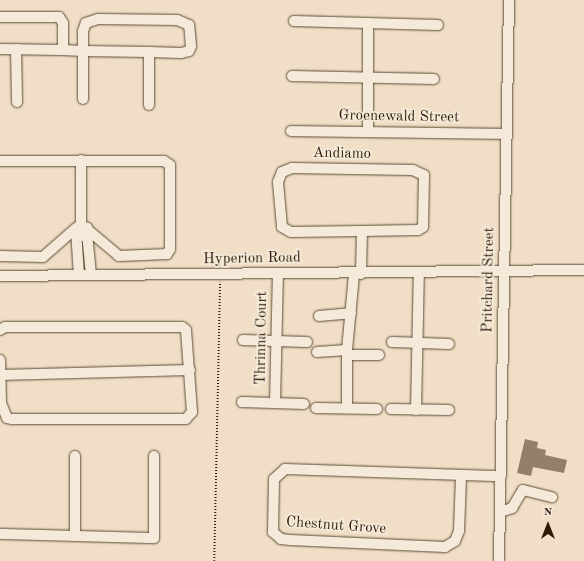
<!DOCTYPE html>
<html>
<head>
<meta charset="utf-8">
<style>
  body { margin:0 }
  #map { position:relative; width:584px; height:561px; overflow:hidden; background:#f0dfc6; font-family:"Old Standard TT",serif }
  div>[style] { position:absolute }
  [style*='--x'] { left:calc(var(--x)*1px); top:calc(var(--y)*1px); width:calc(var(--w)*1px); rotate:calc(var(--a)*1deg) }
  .building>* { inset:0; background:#928069 }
  .path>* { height:1.5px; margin-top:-0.75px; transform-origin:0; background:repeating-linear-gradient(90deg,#2c1a05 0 1px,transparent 0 3px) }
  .roads { filter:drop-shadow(0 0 1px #5d4b35) drop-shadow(0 0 1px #5d4b35) }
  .minor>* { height:10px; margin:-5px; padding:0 5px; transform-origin:5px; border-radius:5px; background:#f5eada }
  span { translate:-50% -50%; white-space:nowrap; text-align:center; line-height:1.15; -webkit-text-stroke:3.5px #f5eada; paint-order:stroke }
  .street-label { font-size:15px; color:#2c1a05 }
  .north { position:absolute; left:528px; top:505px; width:40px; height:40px; -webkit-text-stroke:3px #f5eada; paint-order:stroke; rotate:0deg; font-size:11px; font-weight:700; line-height:16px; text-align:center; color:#2c1a05 }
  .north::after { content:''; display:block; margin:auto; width:14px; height:18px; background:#2c1a05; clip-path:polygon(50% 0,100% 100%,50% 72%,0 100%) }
</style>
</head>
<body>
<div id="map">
  <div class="building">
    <div style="clip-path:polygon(525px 439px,538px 442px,537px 448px,546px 450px,545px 455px,567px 460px,564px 473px,533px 467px,531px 476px,517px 473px)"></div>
  </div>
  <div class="path">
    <div style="--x:214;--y:561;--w:279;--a:-88.8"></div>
  </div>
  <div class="roads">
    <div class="minor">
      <div style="--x:0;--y:17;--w:59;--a:0"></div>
      <div style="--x:59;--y:17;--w:7;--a:56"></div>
      <div style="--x:63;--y:23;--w:27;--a:90"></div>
      <div style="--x:294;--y:21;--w:144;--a:1.6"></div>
      <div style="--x:0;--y:49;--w:63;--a:0.9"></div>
      <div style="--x:63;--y:50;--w:20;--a:3"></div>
      <div style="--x:83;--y:51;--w:66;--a:0.9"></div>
      <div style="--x:149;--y:52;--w:32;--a:2"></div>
      <div style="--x:181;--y:53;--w:8;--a:-14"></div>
      <div style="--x:189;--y:51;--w:5;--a:-68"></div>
      <div style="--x:191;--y:46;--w:21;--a:-95"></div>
      <div style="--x:189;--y:25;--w:13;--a:-157"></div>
      <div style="--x:177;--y:20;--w:79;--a:-179.3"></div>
      <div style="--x:98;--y:19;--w:13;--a:162"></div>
      <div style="--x:86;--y:23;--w:9;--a:111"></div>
      <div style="--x:83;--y:31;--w:68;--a:90"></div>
      <div style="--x:16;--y:49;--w:53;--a:88.9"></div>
      <div style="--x:149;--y:52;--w:53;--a:90"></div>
      <div style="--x:292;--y:76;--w:142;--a:1.2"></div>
      <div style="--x:368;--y:130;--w:107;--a:-90"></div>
      <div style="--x:291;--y:131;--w:215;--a:0.8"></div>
      <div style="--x:81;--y:160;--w:64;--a:90"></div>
      <div style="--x:0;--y:161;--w:164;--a:0"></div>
      <div style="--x:164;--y:161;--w:7;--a:34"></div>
      <div style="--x:170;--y:165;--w:84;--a:90"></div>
      <div style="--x:170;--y:249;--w:6;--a:121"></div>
      <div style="--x:167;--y:254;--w:48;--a:177.6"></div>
      <div style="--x:119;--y:256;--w:40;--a:-140"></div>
      <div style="--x:87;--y:233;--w:42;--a:84.6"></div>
      <div style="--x:77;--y:234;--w:7;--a:16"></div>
      <div style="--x:84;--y:236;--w:9;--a:-69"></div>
      <div style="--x:87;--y:228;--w:8;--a:-157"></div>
      <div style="--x:80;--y:225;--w:6;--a:129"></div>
      <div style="--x:76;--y:230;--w:45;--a:86.2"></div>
      <div style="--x:0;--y:256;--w:43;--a:1.3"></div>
      <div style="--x:43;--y:257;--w:44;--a:-41.3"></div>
      <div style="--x:361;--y:274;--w:43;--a:-88.7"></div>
      <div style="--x:362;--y:231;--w:56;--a:-1"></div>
      <div style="--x:418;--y:230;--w:6;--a:-31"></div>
      <div style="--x:423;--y:227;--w:52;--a:-88.9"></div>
      <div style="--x:424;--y:175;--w:12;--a:-156"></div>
      <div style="--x:413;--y:170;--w:121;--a:-179.1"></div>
      <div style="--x:292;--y:168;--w:11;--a:158"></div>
      <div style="--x:282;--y:172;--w:11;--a:112"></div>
      <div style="--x:278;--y:182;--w:45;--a:84.9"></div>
      <div style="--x:282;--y:227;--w:10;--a:29"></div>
      <div style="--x:291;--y:232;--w:71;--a:-0.8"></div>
      <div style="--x:0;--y:276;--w:584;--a:-0.59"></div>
      <div style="--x:319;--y:316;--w:32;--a:-5"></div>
      <div style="--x:0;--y:330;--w:6;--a:-31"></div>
      <div style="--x:5;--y:327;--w:177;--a:0"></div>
      <div style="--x:182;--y:327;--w:5;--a:37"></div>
      <div style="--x:186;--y:330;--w:82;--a:85.8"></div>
      <div style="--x:192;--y:412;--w:9;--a:131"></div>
      <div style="--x:186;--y:419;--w:174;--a:180"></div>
      <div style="--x:12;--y:419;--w:5;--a:-169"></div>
      <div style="--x:7;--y:418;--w:16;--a:-112"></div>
      <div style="--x:1;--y:403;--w:43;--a:-91.3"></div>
      <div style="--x:243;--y:340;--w:64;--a:1.8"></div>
      <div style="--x:392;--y:342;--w:57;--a:2"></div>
      <div style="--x:317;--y:352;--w:30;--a:-4"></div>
      <div style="--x:347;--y:355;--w:32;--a:0"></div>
      <div style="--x:0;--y:375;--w:190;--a:-1.5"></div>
      <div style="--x:242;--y:402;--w:62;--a:1.8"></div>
      <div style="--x:275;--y:403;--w:130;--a:-88.7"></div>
      <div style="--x:316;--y:408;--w:61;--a:0.9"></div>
      <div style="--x:347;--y:408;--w:58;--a:-90"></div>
      <div style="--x:347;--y:350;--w:76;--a:-84.7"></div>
      <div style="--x:391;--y:409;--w:58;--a:1"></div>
      <div style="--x:416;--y:410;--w:138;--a:-88.8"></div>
      <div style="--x:461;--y:477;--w:54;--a:92.1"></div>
      <div style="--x:459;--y:531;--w:11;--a:112"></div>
      <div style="--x:455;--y:541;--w:12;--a:149"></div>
      <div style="--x:445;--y:547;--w:155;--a:-177.4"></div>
      <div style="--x:290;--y:540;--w:9;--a:-174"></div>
      <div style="--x:281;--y:539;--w:11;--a:-139"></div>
      <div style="--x:273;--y:532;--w:53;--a:-88.9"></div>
      <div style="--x:274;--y:479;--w:15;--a:-42"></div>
      <div style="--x:285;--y:469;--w:216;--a:1.9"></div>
      <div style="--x:500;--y:512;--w:13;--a:-18"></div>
      <div style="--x:512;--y:508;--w:21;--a:-59"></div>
      <div style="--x:523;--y:490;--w:30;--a:14"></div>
      <div style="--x:0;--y:534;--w:154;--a:1.5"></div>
      <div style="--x:154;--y:538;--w:82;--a:-90"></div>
      <div style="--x:75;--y:536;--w:80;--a:-90"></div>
      <div style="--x:499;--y:561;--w:561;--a:-88.98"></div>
    </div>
  </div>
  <div class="street-label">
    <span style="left:399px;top:117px;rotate:1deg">Groenewald Street</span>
    <span style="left:342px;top:154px;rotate:1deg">Andiamo</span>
    <span style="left:252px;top:259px;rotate:-1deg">Hyperion Road</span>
    <span style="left:489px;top:280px;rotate:-89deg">Pritchard Street</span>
    <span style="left:262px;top:338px;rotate:-89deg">Thrinna Court</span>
    <span style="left:336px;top:526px;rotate:4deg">Chestnut Grove</span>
  </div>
  <div class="north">N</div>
</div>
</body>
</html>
